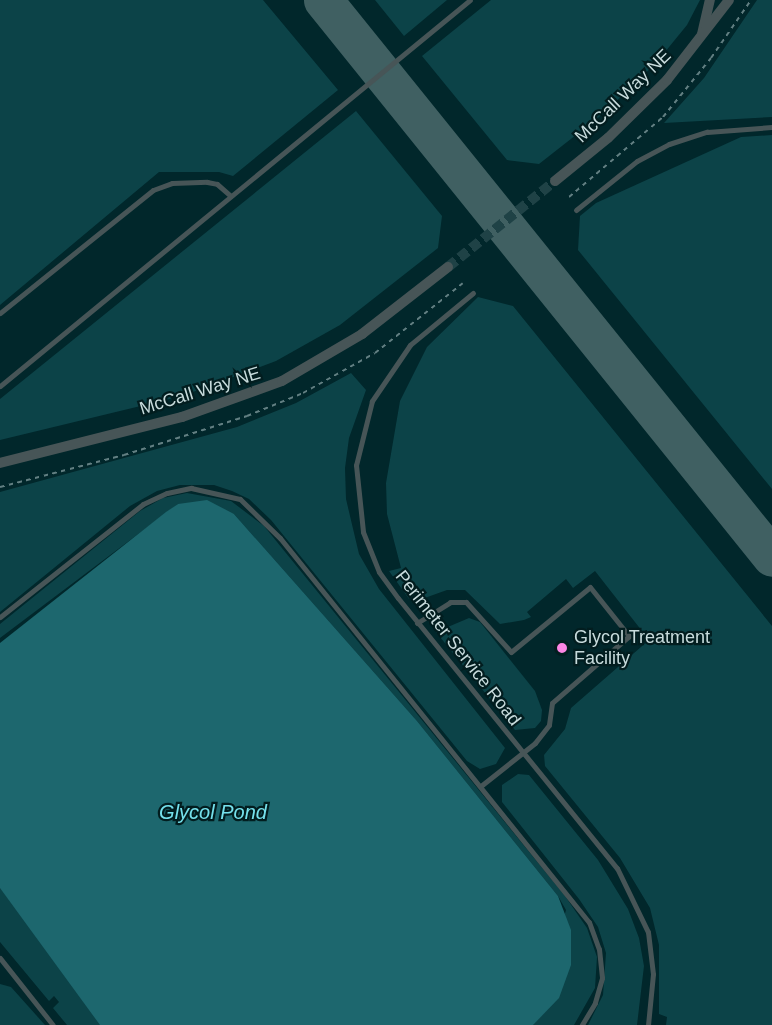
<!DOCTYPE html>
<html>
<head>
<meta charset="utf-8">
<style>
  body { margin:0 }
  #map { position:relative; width:772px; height:1025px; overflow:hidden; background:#01272b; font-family:Helvetica,sans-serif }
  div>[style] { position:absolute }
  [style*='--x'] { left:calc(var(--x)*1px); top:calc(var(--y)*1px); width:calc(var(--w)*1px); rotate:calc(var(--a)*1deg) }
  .green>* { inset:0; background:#0c4348 }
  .water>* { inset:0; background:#1d676e }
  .taxiway>* { height:39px; margin:-19.5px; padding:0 19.5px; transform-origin:19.5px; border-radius:19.5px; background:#406062 }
  .minor-tunnel>* { height:10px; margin-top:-5px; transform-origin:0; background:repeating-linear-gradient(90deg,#1f4246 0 10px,transparent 0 15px) }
  .path>* { height:2px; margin-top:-1px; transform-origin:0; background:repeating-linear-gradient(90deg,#627f82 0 4.5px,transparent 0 9px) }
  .service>* { height:5px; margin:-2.5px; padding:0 2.5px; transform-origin:2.5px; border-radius:2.5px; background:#475557 }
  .minor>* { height:10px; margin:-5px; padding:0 5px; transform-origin:5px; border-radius:5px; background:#475557 }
  .dots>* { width:16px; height:16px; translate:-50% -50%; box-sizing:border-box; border:3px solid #021d1f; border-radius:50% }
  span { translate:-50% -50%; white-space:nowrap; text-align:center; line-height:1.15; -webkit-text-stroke:4.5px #021d1f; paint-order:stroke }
  .street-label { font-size:18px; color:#c7dbdc }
  .poi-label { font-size:18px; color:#c7dbdc }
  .left { translate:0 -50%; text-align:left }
  .water-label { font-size:20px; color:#75e1ec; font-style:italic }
</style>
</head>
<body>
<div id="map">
  <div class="green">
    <div style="clip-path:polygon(0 0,263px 0,338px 90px,233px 176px,219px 172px,159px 172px,0 305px)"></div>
    <div style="clip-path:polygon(375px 0,447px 0,404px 36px)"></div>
    <div style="clip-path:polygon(491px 0,700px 0,687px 25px,656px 63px,604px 113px,539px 164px,507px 160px,422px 56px)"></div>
    <div style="clip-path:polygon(757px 0,772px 0,772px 117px,664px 123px,704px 78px)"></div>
    <div style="clip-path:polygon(356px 111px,442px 216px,438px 248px,340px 325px,276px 361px,182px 396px,0 440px,0 399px)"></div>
    <div style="clip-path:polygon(772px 135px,772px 489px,578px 250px,580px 216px,596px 203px,741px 137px)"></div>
    <div style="clip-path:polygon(478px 297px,513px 306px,772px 626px,772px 1025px,666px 1025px,667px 1017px,659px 1014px,659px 945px,650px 908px,620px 858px,545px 766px,544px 755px,565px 729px,571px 708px,649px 640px,595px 571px,573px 588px,566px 579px,527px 612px,531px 617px,524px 620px,500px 624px,465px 590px,447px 590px,419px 600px,409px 599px,389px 571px,401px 568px,387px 514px,386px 483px,400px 401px,427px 347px)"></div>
    <div style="clip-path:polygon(351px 373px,366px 390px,349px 438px,345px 468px,346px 499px,359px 554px,379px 589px,505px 748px,496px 764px,480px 769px,467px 761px,271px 520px,249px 499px,232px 491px,214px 485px,180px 485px,157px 491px,130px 506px,0 612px,0 492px,237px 427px,296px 403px)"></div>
    <div style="clip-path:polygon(187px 493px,231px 501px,264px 526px,565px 896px,587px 928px,597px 957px,595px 988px,574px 1025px,533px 1025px,566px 910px,558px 896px,417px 721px,234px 514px,178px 504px,0 638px,0 624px,140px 511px,163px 498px)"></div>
    <div style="clip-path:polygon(469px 618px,480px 622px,535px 691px,542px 710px,541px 721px,535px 728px,515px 730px,436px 632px)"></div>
    <div style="clip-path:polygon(518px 774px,529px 775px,598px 860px,628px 909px,639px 938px,644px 966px,637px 1025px,588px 1025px,603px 995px,606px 953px,598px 927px,579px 899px,502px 802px,502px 785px)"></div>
    <div style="clip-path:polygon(0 887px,102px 1025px,67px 1025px,53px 1008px,59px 1002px,54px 996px,49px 1001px,0 942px)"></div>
    <div style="clip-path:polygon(0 984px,11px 987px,45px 1025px,0 1025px)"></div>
  </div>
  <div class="water">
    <div style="clip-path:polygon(207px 500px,234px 514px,417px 721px,558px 896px,571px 930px,571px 965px,559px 998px,533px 1025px,100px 1025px,0 888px,0 643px,166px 512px,178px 504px)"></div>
  </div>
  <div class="taxiway">
    <div style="--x:323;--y:0;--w:715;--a:51.13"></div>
  </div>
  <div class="minor-tunnel">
    <div style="--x:448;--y:267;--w:137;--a:-38.8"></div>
  </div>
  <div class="path">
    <div style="--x:569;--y:197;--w:123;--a:-40.4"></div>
    <div style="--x:663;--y:117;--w:76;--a:-50.9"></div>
    <div style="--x:711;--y:58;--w:70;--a:-55.4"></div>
    <div style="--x:0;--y:487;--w:128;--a:-14.5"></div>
    <div style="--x:124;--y:455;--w:129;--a:-17.6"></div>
    <div style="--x:247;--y:416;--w:61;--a:-22.3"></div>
    <div style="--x:303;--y:393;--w:82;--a:-29.1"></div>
    <div style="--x:375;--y:353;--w:112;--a:-38.5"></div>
  </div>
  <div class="service">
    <div style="--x:576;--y:210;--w:78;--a:-38.8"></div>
    <div style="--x:637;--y:161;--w:36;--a:-28"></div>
    <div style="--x:669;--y:144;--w:40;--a:-18"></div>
    <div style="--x:707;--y:132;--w:65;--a:-4.4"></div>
    <div style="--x:473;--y:293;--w:82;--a:140.5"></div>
    <div style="--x:410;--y:345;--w:68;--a:124.2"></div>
    <div style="--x:372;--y:401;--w:66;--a:104"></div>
    <div style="--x:356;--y:465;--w:67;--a:84"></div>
    <div style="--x:363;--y:532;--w:43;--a:68.2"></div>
    <div style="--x:379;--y:572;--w:32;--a:54"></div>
    <div style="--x:398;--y:598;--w:348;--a:51"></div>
    <div style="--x:617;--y:868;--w:71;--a:64.2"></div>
    <div style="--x:648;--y:932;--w:42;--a:83.2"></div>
    <div style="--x:653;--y:974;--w:51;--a:95.6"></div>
    <div style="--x:0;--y:313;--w:196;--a:-38.8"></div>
    <div style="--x:153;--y:190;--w:20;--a:-20"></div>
    <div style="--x:172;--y:183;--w:35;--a:-2"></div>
    <div style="--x:207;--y:182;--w:10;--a:11"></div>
    <div style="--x:217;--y:184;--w:18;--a:41"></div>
    <div style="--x:0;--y:386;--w:608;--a:-39.4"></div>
    <div style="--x:0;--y:617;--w:182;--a:-38.3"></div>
    <div style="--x:143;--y:504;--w:26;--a:-25"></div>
    <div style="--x:167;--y:493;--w:25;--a:-12"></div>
    <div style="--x:191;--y:488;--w:50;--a:12.7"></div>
    <div style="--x:240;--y:499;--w:56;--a:44.3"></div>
    <div style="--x:280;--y:538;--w:493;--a:51.2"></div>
    <div style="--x:589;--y:922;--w:29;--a:70"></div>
    <div style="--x:599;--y:949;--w:29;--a:84"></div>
    <div style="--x:602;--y:978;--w:26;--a:106"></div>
    <div style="--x:595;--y:1003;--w:26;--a:121"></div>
    <div style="--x:417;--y:623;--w:39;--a:-32"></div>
    <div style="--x:450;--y:602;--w:16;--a:0"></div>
    <div style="--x:466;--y:602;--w:67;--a:48"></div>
    <div style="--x:511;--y:652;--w:102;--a:-39.4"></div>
    <div style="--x:590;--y:587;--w:63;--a:51.5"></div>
    <div style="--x:629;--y:636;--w:102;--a:139"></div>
    <div style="--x:552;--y:703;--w:22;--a:98"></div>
    <div style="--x:549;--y:725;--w:23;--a:128"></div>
    <div style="--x:535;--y:743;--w:68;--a:141.6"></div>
    <div style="--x:0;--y:958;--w:85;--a:51.7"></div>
  </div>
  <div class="minor">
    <div style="--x:702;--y:34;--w:35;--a:-77"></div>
    <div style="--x:555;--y:181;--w:68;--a:-39.1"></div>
    <div style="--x:608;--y:138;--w:83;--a:-44.5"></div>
    <div style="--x:667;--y:80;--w:101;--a:-52.2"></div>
    <div style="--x:0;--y:463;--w:188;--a:-14.2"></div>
    <div style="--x:182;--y:417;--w:106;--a:-19.8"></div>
    <div style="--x:282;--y:381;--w:93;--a:-30.4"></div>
    <div style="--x:362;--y:334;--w:109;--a:-37.9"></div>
  </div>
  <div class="dots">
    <div style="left:562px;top:648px;background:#fc86e4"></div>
  </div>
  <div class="street-label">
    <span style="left:623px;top:96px;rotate:-44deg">McCall Way NE</span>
    <span style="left:200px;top:391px;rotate:-17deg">McCall Way NE</span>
    <span style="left:458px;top:648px;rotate:52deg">Perimeter Service Road</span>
  </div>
  <div class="poi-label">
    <span class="left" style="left:574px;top:648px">Glycol Treatment<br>Facility</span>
  </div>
  <div class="water-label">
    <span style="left:213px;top:812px">Glycol Pond</span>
  </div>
</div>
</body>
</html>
